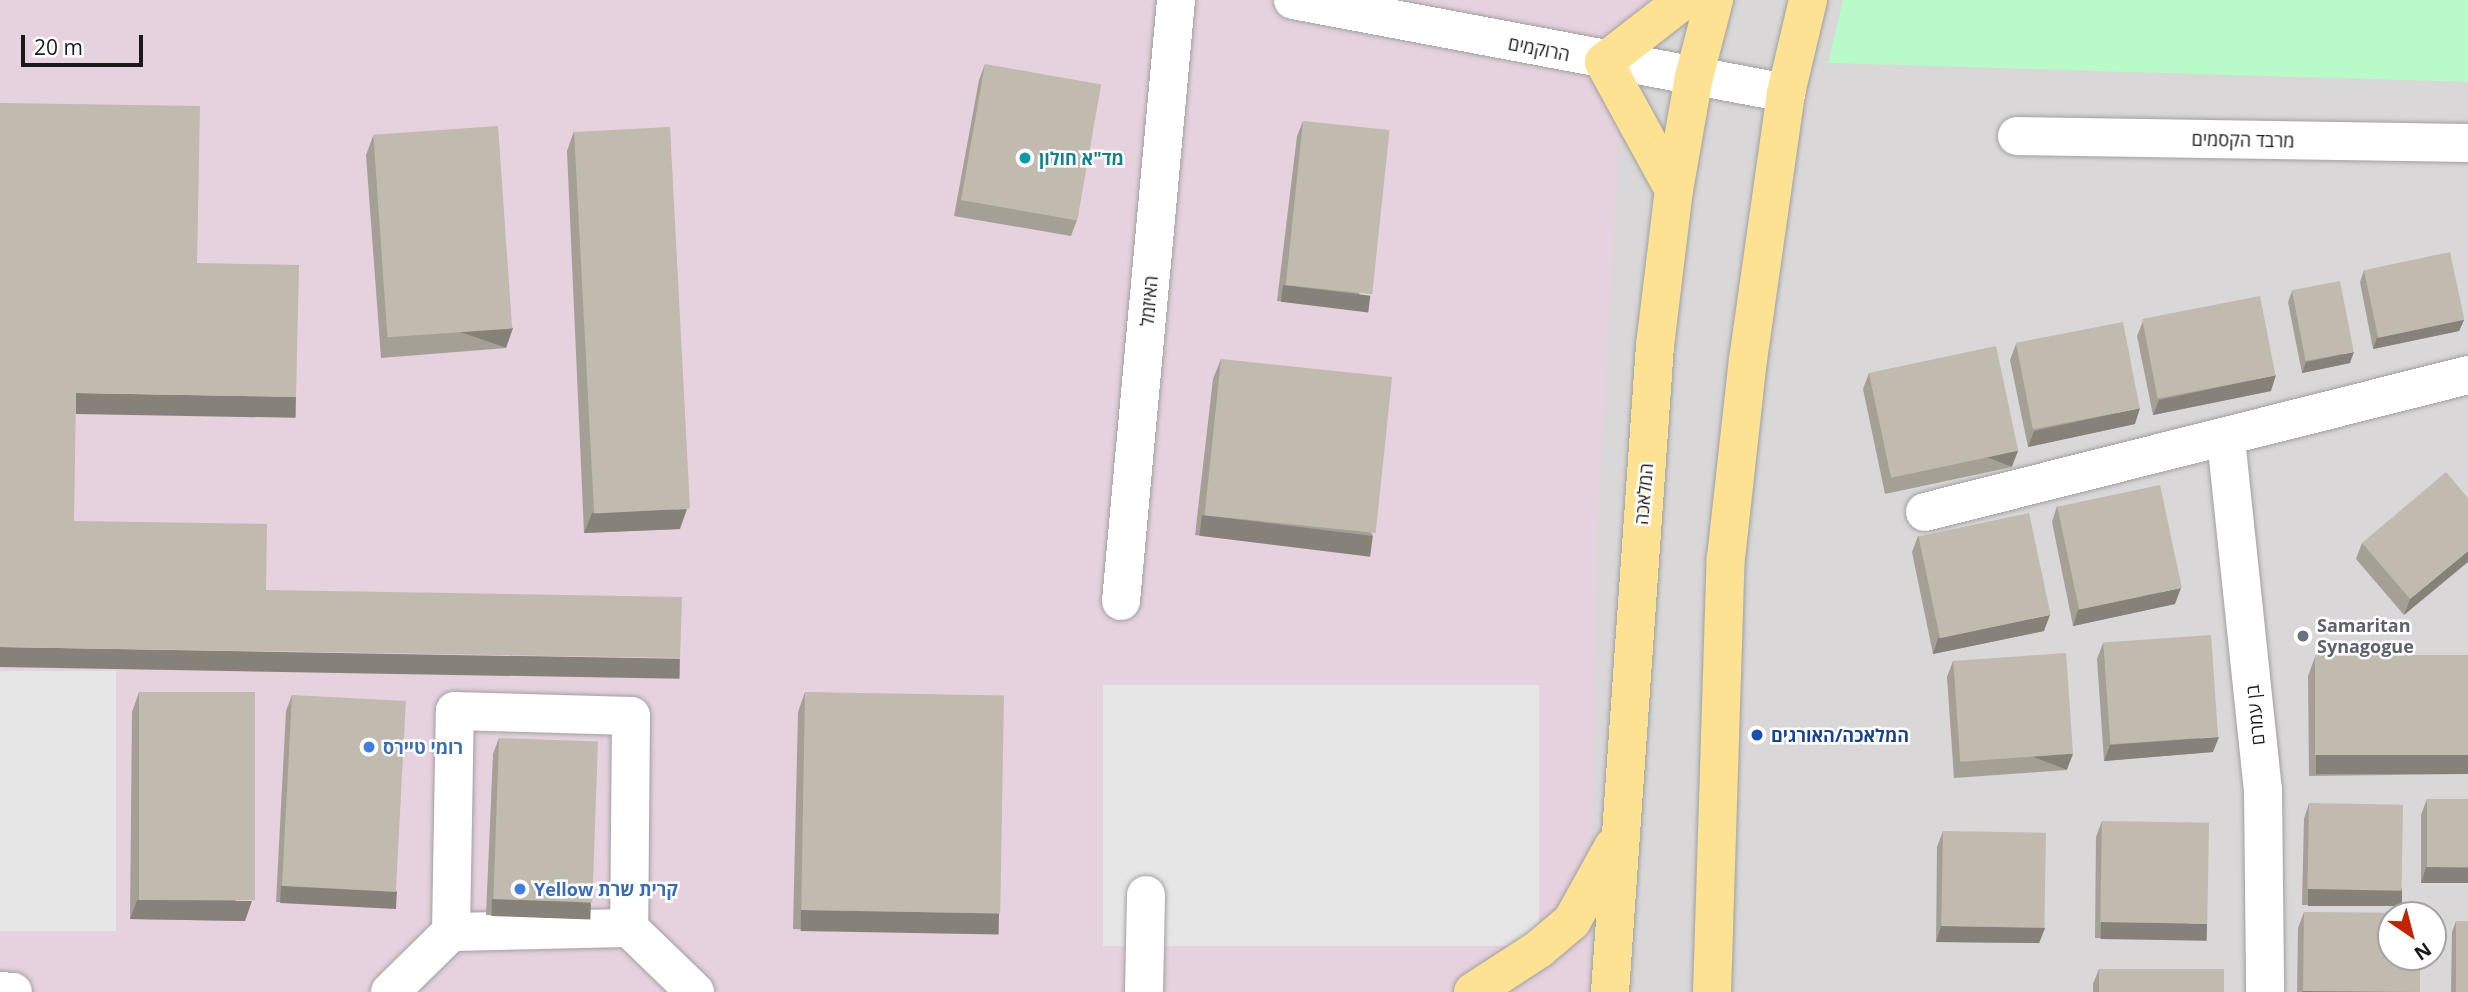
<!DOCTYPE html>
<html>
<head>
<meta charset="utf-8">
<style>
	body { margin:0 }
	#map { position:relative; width:2468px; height:992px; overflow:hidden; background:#edebdf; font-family:"Open Sans","Noto Sans Hebrew",sans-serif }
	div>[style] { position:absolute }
	.residential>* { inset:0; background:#d9d7d7 }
	.industrial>* { inset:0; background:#e6d1de }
	.park>* { inset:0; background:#b9fac9 }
	.parking>* { inset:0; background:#e6e6e6; transform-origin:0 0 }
	.roads { filter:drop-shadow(0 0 2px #a1a1a1) drop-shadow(0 0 2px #a1a1a1) }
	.minor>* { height:38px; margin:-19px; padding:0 19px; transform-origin:19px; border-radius:19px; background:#fff }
	.major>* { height:38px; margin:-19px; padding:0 19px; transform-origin:19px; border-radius:19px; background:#fee293 }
	.wall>* { inset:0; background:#a5a096 }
	.shaded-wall>* { inset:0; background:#86827a; transform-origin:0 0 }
	.building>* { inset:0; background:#c0baaf; transform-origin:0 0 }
	.dots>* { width:19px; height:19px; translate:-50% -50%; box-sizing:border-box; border:4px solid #fff; border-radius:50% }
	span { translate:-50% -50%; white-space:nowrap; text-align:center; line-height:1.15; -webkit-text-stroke:5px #fff; paint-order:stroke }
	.street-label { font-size:18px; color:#1a1a1a }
	.culture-label { font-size:18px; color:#0d838f; font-weight:700 }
	.left { translate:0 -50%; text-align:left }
	.worship-label { font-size:18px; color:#5b616d; font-weight:700 }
	.transit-label { font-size:18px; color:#164399; font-weight:700 }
	.shop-label { font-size:18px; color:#366cbe; font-weight:700 }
	.north { position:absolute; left:2377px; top:901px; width:70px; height:70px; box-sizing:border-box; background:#fff; border:2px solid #a3a3a3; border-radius:50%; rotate:145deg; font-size:19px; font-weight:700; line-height:28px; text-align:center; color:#1a1a1a }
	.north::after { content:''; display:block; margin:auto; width:24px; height:32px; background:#c52200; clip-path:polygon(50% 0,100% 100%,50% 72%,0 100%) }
	.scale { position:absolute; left:21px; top:35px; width:122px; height:32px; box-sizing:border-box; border:4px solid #1a1a1a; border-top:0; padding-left:9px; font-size:21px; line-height:24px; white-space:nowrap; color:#1a1a1a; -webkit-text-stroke:5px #fff; paint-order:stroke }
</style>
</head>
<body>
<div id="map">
	<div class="residential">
		<i style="clip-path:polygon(evenodd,0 0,2468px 0,2468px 992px,0 992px,0 0,2391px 915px,2433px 915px,2433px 957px,2391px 957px,2391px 915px)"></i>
	</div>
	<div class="industrial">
		<i style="clip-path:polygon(0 0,1652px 0,1620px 120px,1597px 534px,1589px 992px,0 992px)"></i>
	</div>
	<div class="park">
		<i style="clip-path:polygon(1843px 0,2468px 0,2468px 82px,1828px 63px)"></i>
	</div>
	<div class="parking">
		<i style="left:0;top:671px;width:116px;height:260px"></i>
		<i style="left:1103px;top:685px;width:436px;height:261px"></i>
	</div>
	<div class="roads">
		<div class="minor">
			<i style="left:1293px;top:0;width:502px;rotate:10.68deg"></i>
			<i style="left:2017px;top:136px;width:451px;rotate:0.9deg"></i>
			<i style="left:2226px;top:439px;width:352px;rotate:84deg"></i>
			<i style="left:2263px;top:789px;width:203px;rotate:89.4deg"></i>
			<i style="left:1925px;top:512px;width:560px;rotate:-14.16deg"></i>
			<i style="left:1121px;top:601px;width:604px;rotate:-84.77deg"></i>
			<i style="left:451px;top:932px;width:221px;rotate:-89deg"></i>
			<i style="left:455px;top:711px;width:176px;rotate:1.6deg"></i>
			<i style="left:631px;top:716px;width:212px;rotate:90.5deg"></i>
			<i style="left:0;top:991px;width:13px;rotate:4deg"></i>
			<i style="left:390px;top:992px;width:86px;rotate:-44.5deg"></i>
			<i style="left:451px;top:932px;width:178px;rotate:-1.3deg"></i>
			<i style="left:629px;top:928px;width:92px;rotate:44.1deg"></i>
			<i style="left:1144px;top:992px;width:97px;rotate:-88.8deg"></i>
		</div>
		<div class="major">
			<i style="left:1674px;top:190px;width:146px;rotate:-118.7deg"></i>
			<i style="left:1604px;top:62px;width:101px;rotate:-37.8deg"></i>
			<i style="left:1473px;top:992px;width:79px;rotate:-33.1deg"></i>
			<i style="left:1539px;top:949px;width:43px;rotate:-40.3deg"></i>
			<i style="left:1572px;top:921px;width:85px;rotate:-61deg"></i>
			<i style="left:1610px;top:992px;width:648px;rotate:-86.02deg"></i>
			<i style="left:1655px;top:346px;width:157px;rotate:-83.1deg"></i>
			<i style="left:1674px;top:190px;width:115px;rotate:-80deg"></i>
			<i style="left:1694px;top:77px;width:80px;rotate:-75.4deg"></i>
			<i style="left:1712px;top:992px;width:434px;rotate:-88.2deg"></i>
			<i style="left:1726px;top:558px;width:199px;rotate:-83.7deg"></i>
			<i style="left:1748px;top:360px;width:270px;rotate:-81.9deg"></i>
			<i style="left:1786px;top:93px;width:96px;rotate:-76.7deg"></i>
		</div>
	</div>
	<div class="wall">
		<i style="clip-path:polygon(985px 64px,1077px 220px,1071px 236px,954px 216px,979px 80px)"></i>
		<i style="clip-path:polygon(1303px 121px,1365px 311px,1277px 301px,1297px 136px)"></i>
		<i style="clip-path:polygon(574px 131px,680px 529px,584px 533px,567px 151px)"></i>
		<i style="clip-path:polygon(373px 136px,506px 348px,381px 358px,366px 155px)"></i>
		<i style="clip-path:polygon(2364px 270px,2464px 320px,2459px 331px,2373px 349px,2360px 282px)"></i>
		<i style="clip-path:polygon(2292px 291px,2350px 363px,2302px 373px,2288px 302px)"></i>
		<i style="clip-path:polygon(2143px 321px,2271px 391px,2153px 415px,2137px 336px)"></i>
		<i style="clip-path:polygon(2016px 344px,2135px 424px,2028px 447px,2010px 360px)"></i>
		<i style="clip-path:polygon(1221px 359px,1373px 535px,1366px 555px,1195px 535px,1213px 379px)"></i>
		<i style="clip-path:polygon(1869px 373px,2012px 467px,1885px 494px,1863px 389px)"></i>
		<i style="clip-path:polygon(2468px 498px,2404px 615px,2356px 559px,2362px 543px)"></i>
		<i style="clip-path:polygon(2057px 506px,2175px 604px,2073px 626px,2052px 522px)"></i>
		<i style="clip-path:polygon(1918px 536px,2044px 631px,1933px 654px,1912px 552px)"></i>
		<i style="clip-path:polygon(2103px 643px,2213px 752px,2104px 761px,2097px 659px)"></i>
		<i style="clip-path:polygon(2468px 655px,2468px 774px,2309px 776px,2308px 676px,2315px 657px)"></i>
		<i style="clip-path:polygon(1953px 661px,2067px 770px,1954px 778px,1947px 677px)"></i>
		<i style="clip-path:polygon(139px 692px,245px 921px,130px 919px,132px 712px)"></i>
		<i style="clip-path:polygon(805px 692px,999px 913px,992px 932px,793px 929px,798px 712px)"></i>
		<i style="clip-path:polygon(292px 695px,397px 892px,391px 908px,276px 902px,286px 711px)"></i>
		<i style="clip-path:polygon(499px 738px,586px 919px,486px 915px,493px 754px)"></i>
		<i style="clip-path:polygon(2427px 799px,2468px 799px,2468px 883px,2421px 883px,2421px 815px)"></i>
		<i style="clip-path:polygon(2309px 803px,2402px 889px,2396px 905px,2302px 905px,2304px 819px)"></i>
		<i style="clip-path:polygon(2102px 821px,2201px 940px,2095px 938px,2096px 837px)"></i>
		<i style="clip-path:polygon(1943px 831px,2045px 928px,2039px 943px,1936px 942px,1937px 847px)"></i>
		<i style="clip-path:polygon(2304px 912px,2420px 992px,2297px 992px,2298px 928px)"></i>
		<i style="clip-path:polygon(2456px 921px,2468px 992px,2451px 992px,2452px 932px)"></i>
		<i style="clip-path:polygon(2099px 969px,2224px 992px,2093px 992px,2093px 984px)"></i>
	</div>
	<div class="shaded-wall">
		<i style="left:1283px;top:285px;width:88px;height:17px;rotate:7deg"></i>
		<i style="clip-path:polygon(2464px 320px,2459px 331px,2373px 349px,2377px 338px)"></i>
		<i style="left:513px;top:328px;width:21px;height:125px;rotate:109deg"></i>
		<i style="clip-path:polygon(2354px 352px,2350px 363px,2302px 373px,2306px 362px)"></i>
		<i style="clip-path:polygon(2276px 375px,2271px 391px,2153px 415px,2159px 400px)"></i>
		<i style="left:76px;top:393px;width:220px;height:21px;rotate:1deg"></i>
		<i style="clip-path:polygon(2140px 408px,2135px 424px,2028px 447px,2034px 431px)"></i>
		<i style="left:2018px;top:451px;width:17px;height:130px;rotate:111deg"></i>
		<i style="clip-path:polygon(687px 509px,680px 529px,584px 533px,592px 513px)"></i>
		<i style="left:1202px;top:515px;width:172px;height:21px;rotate:7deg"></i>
		<i style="clip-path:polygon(2468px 551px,2468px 562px,2404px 615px,2410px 599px)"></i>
		<i style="clip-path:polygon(2181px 588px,2175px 604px,2073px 626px,2078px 610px)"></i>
		<i style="clip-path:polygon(2050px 615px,2044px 631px,1933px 654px,1938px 638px)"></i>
		<i style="left:0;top:647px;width:680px;height:20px;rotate:1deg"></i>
		<i style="clip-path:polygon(2219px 737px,2213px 752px,2104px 761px,2110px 745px)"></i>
		<i style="left:2073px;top:754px;width:17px;height:113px;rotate:111deg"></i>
		<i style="left:2468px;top:755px;width:19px;height:152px;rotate:90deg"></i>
		<i style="clip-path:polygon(2426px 867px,2468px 868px,2468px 883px,2421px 883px)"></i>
		<i style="left:281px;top:886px;width:116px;height:17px;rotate:3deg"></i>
		<i style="left:2308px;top:889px;width:94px;height:17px"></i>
		<i style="left:492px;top:899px;width:99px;height:17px;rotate:2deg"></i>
		<i style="clip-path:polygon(137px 900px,252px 901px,245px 921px,130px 919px)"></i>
		<i style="left:801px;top:910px;width:198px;height:21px;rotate:1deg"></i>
		<i style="left:2101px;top:922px;width:106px;height:17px;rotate:1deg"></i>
		<i style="clip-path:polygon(1941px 926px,2045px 928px,2039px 943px,1936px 942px)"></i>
		<i style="clip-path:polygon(2303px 991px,2420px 992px,2303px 992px)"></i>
	</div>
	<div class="building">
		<i style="left:985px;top:64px;width:118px;height:138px;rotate:10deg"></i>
		<i style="clip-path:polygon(0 103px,200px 106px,197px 263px,299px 265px,296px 397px,76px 393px,74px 521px,267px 524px,266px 590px,682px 597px,680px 658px,0 647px)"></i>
		<i style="left:1303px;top:121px;width:87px;height:165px;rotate:6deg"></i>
		<i style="left:498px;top:126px;width:203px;height:125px;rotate:86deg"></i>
		<i style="left:670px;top:127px;width:382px;height:96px;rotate:87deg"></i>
		<i style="left:2450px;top:252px;width:69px;height:88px;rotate:78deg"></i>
		<i style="left:2340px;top:281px;width:72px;height:49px;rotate:79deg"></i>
		<i style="left:2260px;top:296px;width:81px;height:120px;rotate:79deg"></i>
		<i style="left:2123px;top:322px;width:88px;height:109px;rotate:79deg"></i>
		<i style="left:1996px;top:346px;width:107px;height:130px;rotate:78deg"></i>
		<i style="left:1221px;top:359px;width:172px;height:157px;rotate:6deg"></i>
		<i style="clip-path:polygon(2446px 472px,2468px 498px,2468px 551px,2410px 599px,2362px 543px)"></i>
		<i style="left:2160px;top:485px;width:105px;height:105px;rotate:78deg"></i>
		<i style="left:2029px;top:513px;width:104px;height:113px;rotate:78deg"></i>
		<i style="left:2211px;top:635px;width:102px;height:108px;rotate:86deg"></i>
		<i style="left:2066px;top:653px;width:101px;height:113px;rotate:86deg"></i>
		<i style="left:2468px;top:655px;width:100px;height:153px;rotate:90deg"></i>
		<i style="left:139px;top:692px;width:116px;height:208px"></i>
		<i style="left:805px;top:692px;width:199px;height:218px;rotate:1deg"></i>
		<i style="left:292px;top:695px;width:114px;height:191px;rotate:3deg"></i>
		<i style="left:499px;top:738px;width:99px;height:161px;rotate:2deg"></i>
		<i style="left:2427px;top:799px;width:41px;height:68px"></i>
		<i style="left:2309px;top:803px;width:94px;height:86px;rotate:1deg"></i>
		<i style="left:2102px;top:821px;width:107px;height:101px;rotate:1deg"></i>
		<i style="left:1943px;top:831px;width:103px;height:95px;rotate:1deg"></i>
		<i style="clip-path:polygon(2304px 912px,2421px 913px,2421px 915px,2391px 915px,2391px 957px,2420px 957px,2420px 992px,2303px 991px)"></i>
		<i style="left:2456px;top:921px;width:12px;height:71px"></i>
		<i style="left:2099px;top:969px;width:125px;height:23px"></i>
	</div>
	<div class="dots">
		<i style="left:1025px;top:158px;background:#0f9aa8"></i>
		<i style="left:2303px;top:636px;background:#6b7280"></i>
		<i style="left:1757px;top:735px;background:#1a4fb4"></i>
		<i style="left:369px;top:747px;background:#3f7fe0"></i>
		<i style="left:520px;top:889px;background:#3f7fe0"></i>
	</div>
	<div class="street-label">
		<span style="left:1539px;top:49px;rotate:11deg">הרוקמים</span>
		<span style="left:2243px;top:140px;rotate:1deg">מרבד הקסמים</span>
		<span style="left:1149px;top:301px;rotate:-85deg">האיזמל</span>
		<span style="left:1644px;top:494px;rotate:-85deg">המלאכה</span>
		<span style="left:2255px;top:715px;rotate:-96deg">בן עמרם</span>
	</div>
	<div class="culture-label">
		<span class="left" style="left:1039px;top:158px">מד"א חולון</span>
	</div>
	<div class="worship-label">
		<span class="left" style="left:2317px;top:636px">Samaritan<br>Synagogue</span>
	</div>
	<div class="transit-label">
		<span class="left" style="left:1771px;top:735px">המלאכה/האורגים</span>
	</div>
	<div class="shop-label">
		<span class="left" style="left:383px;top:747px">רומי טיירס</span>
		<span class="left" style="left:534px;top:889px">Yellow קרית שרת</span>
	</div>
	<div class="north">N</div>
	<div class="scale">20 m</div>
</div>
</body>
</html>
